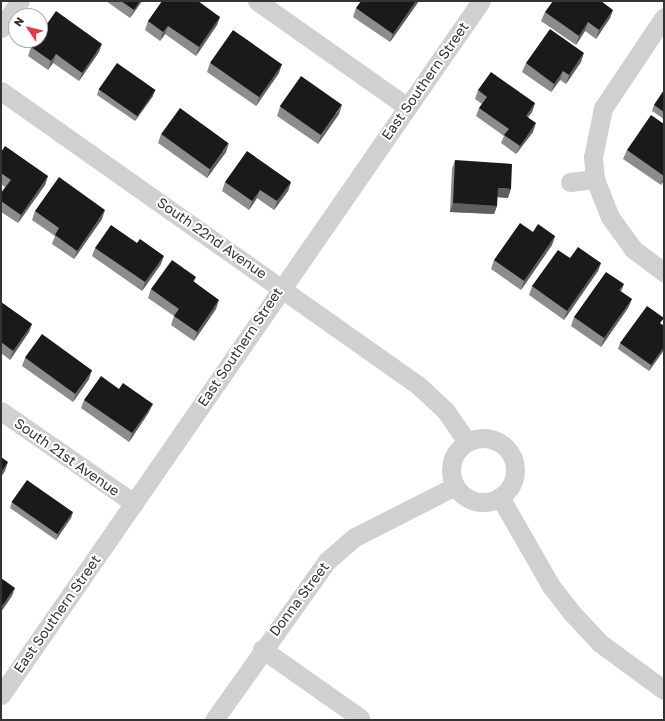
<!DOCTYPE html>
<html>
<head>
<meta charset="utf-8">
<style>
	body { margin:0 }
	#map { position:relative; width:665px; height:721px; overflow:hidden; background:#fff; font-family:"Golos Text",sans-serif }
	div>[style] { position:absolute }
	.minor>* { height:19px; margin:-9.5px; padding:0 9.5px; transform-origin:9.5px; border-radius:9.5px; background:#d0d0d0 }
	.minor>.ring { margin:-9.5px; padding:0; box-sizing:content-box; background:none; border:19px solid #d0d0d0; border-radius:50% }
	.wall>* { inset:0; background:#8c8c8c }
	.shaded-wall>* { inset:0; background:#5f5f5f }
	.building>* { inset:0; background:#1a1a1a; transform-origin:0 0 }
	span { translate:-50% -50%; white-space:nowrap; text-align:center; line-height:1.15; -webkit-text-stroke:4px #fff; paint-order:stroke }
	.street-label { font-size:14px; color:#333 }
	.frame { position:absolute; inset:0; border:2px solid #333; pointer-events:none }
	.north { position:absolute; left:8px; top:8px; width:40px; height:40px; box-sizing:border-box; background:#fff; border:1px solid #adadad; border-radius:50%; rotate:305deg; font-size:11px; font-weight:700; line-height:16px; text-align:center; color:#333 }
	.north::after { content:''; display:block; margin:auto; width:14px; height:18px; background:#e63946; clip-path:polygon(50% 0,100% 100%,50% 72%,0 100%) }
</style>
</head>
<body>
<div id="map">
	<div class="minor">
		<i style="left:257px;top:1px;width:184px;rotate:35.2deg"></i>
		<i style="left:664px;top:17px;width:110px;rotate:123.8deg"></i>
		<i style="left:603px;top:108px;width:50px;rotate:101.5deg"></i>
		<i style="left:593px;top:157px;width:22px;rotate:85deg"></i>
		<i style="left:595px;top:179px;width:41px;rotate:68.5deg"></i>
		<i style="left:610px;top:217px;width:39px;rotate:54deg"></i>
		<i style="left:633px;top:249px;width:39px;rotate:37deg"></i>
		<i style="left:1px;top:28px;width:33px;rotate:-55deg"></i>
		<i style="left:1px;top:91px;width:510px;rotate:35.19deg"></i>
		<i style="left:418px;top:385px;width:37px;rotate:43deg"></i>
		<i style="left:445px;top:410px;width:39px;rotate:55deg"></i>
		<i style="left:570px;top:182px;width:25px;rotate:-7deg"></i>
		<i style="left:1px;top:411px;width:162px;rotate:34.7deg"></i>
		<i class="ring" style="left:451px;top:438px;width:45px;height:45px"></i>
		<i style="left:500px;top:497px;width:103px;rotate:60.2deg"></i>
		<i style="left:551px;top:586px;width:34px;rotate:52deg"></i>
		<i style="left:572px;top:613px;width:41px;rotate:47deg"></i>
		<i style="left:600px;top:643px;width:79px;rotate:36.3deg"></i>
		<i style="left:262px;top:649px;width:120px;rotate:35.1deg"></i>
		<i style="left:1px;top:695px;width:844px;rotate:-55.33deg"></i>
		<i style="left:214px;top:720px;width:195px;rotate:-54.6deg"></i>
		<i style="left:327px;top:561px;width:37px;rotate:-41deg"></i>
		<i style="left:355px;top:537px;width:112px;rotate:-27deg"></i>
	</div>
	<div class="wall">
		<i style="clip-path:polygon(106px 1px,142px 1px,130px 18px)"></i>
		<i style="clip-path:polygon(419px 1px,390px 42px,353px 17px,356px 8px)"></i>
		<i style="clip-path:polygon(613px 10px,610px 18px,596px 39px,585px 31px,576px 45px,541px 21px,545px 12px)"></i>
		<i style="clip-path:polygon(220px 17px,217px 25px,196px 56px,165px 34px,160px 41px,145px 30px,148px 21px)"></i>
		<i style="clip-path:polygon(31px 47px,99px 52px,79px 81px,53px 63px,48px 70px,28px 56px)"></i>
		<i style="clip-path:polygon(581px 62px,566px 84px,560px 80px,551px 92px,522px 72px,526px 63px)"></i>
		<i style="clip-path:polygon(210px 63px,279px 73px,256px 106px,207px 72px)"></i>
		<i style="clip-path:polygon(99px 89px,153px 96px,135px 121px,97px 95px)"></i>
		<i style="clip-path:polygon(478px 90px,535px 103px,532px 112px,528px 117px,533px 132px,516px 154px,501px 143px,504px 136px,476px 116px,479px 108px,482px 104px,475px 99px)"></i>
		<i style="clip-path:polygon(664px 90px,664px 119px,652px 111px,654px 105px)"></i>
		<i style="clip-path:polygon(280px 107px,339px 114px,318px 144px,277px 116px)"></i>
		<i style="clip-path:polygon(664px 124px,664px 180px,661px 185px,623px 159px,627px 150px)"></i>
		<i style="clip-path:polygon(161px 134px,226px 152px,207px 178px,158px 143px)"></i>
		<i style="clip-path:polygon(1px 152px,48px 176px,45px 185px,18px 223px,1px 212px,1px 193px,5px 187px,1px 184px)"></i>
		<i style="clip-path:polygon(455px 160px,508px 198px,497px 197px,497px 206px,494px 214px,450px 212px,452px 169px)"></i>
		<i style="clip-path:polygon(225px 182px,291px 182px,288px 191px,274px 210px,257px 198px,249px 210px,222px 191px)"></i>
		<i style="clip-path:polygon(35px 211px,102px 219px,74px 259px,52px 244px,55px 236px,32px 220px)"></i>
		<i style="clip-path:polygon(533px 232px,555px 236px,552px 245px,521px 290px,491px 269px,494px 260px)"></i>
		<i style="clip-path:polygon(137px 243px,161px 264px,142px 291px,92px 256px,95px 248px)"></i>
		<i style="clip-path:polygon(570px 258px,601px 263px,598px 271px,564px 320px,529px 295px,532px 286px)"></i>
		<i style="clip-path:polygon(196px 277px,194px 282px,216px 309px,194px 341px,171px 325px,174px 316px,148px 298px,151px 289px)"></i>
		<i style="clip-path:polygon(624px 284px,621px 292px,632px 299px,628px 308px,601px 347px,571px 326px,574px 317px)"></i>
		<i style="clip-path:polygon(1px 302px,32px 324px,29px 332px,10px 360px,1px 353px)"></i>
		<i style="clip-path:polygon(661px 324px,664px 326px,664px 350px,649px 371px,618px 349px,620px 343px)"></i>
		<i style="clip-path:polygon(25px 358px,89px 379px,73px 402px,22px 366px)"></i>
		<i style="clip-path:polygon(84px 400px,149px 412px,129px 442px,81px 408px)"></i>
		<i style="clip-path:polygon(12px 502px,73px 512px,71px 518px,56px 540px,10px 508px)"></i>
	</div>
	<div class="shaded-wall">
		<i style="clip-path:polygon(140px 1px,142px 1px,130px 18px,134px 10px)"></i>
		<i style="clip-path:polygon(416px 1px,419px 1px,390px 42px,393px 34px)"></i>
		<i style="clip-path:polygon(613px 10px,610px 18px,596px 39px,599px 30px)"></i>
		<i style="clip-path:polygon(220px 17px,217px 25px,196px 56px,199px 47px)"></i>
		<i style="clip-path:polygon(588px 22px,585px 31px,576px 45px,579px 36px)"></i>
		<i style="clip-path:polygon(168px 26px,165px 34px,160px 41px,163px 32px)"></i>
		<i style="clip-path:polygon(102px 44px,99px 52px,79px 81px,82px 73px)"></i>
		<i style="clip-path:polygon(584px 53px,581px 62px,566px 84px,569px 75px)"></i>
		<i style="clip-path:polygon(56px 54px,53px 63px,48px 70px,51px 61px)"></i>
		<i style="clip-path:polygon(282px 64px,279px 73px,256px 106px,259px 98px)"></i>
		<i style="clip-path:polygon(563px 71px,560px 80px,551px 92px,554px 84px)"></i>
		<i style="clip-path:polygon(155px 90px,153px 96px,135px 121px,137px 116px)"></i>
		<i style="clip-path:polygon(535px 103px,532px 112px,523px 124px,526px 116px)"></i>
		<i style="clip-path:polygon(342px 105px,339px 114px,318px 144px,321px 136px)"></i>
		<i style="clip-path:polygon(536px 123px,533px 132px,516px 154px,520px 146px)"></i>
		<i style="clip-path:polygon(229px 143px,226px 152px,207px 178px,210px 169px)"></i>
		<i style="clip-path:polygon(48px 176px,45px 185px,18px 223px,21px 215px)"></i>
		<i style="clip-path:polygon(664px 176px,664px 180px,661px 185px)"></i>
		<i style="clip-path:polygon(291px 182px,288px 191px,274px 210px,277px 201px)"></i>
		<i style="clip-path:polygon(498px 188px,511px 189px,508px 198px,495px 197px)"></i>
		<i style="clip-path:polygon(260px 190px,257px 198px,249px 210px,252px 201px)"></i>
		<i style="clip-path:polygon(453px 203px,497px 206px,494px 214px,450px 212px)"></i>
		<i style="clip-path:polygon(105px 210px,102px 219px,74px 259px,77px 251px)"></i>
		<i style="clip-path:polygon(555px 236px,552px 245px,521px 290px,524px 281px)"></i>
		<i style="clip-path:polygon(164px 256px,161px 264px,142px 291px,145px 282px)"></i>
		<i style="clip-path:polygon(601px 263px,598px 271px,564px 320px,567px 311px)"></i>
		<i style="clip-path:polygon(624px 284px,620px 293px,619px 290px)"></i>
		<i style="clip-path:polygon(632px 299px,628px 308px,601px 347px,604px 338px)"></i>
		<i style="clip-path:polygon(219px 300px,216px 309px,194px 341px,197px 332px)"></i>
		<i style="clip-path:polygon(32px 324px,29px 332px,10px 360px,13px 351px)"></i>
		<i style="clip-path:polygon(664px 347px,664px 350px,649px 371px,651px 365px)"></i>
		<i style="clip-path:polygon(92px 370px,89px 379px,73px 402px,76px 394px)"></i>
		<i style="clip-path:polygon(153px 404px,149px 412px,129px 442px,132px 433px)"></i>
		<i style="clip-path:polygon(8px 462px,5px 471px,1px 477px,1px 473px)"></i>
		<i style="clip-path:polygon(73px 512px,71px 518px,56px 540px,58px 534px)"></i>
		<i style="clip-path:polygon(15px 588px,12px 596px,1px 612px,1px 608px)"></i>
	</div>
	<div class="building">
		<i style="clip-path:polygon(121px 1px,140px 1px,134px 10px)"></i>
		<i style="clip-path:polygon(162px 1px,198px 1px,220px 17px,199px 47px,168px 26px,163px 32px,148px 21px)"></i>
		<i style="clip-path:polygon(361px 1px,416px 1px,393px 34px,356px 8px)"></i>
		<i style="clip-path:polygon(553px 1px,601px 1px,613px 10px,599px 30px,588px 22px,579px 36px,545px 12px)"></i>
		<i style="clip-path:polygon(56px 11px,102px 44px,82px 73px,56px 54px,51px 61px,31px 47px,36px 40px,40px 40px,40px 34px)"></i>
		<i style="clip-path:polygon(550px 29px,584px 53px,569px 75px,563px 71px,554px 84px,526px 63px)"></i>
		<i style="left:233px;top:30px;width:60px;height:40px;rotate:35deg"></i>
		<i style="left:117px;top:63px;width:47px;height:32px;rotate:35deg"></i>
		<i style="clip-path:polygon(491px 72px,535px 103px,526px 116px,536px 123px,520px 146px,504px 135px,509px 129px,479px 108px,487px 97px,478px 90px)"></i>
		<i style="left:301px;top:76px;width:50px;height:37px;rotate:35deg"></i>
		<i style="clip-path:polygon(664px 90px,664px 112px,654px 105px)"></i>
		<i style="left:180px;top:108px;width:60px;height:32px;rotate:36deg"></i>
		<i style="clip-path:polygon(651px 115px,664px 124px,664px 176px,627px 150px)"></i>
		<i style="clip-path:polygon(5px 146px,48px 176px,21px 215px,1px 201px,1px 193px,11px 180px,1px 173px,1px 152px)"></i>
		<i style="clip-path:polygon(247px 151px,291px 182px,277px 201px,260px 190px,252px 201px,225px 182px)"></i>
		<i style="clip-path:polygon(455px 160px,512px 164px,511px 189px,498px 188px,497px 206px,453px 203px)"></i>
		<i style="clip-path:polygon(59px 177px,105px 210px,77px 251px,55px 235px,59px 228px,35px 211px)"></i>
		<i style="clip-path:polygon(520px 223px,533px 232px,538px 224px,555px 236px,524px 281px,494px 260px)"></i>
		<i style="clip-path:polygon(111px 225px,137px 243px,140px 239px,164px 256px,145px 282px,95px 248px)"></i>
		<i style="clip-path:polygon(578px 247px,601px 263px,567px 311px,532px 286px,558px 250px,570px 258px)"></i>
		<i style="clip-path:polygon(172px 260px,196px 277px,193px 281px,219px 300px,197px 332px,174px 316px,179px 309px,151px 289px)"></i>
		<i style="clip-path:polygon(606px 272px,624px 284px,619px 290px,632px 299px,604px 338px,574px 317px)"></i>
		<i style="clip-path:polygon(1px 302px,32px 324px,13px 351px,1px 342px)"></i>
		<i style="clip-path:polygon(647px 306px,664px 318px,660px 323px,664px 326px,664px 347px,651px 365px,620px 343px)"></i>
		<i style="left:42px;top:334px;width:62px;height:29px;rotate:36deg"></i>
		<i style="clip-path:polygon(101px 376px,119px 389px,123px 383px,153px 404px,132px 433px,84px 400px)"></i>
		<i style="clip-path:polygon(1px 457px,8px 462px,1px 473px)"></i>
		<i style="left:27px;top:480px;width:56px;height:27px;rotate:35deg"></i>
		<i style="clip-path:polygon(1px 578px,15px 588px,1px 608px)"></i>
	</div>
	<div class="street-label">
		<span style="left:425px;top:81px;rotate:-55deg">East Southern Street</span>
		<span style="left:212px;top:238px;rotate:35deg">South 22nd Avenue</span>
		<span style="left:240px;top:347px;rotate:-56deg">East Southern Street</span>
		<span style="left:67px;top:457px;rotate:35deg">South 21st Avenue</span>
		<span style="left:299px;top:599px;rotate:-53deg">Donna Street</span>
		<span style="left:57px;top:614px;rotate:-55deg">East Southern Street</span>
	</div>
	<div class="frame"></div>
	<div class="north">N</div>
</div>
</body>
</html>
